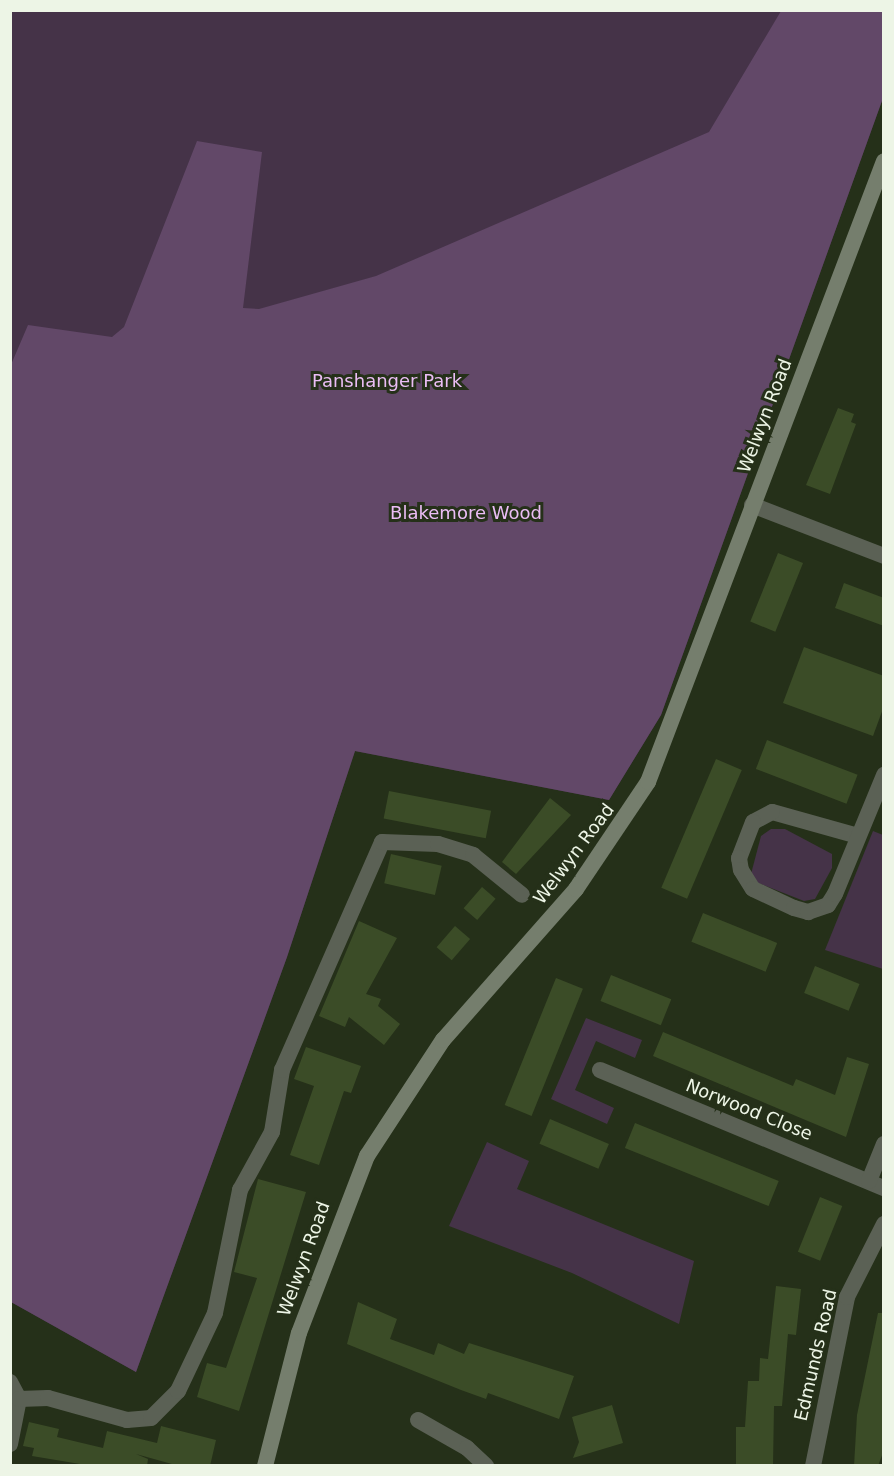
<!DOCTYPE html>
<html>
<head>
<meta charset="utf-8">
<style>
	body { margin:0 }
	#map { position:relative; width:894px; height:1476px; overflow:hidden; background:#253019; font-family:"DejaVu Sans",sans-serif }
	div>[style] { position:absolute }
	.green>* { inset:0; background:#453348 }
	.forest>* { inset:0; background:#624868 }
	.building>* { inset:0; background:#3b4c27; transform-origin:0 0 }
	.minor>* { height:16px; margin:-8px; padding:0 8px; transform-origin:8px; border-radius:8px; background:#5b6155 }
	.secondary>* { height:16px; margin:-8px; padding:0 8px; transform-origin:8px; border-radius:8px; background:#757e6d }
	span { translate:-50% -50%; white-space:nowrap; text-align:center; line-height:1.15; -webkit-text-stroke:6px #253019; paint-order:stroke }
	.park-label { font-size:18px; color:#ebbdf5 }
	.street-label { font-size:18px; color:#edf5e6 }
	.frame { position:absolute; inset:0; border:12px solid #edf5e6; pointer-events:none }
</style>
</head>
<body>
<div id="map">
	<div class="green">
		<i style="clip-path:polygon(11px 11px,883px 11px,883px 98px,661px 715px,609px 800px,355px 751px,287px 957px,136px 1372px,11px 1302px)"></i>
		<i style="clip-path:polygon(771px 829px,785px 829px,832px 854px,832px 868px,815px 899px,804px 901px,758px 883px,751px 874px,761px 836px)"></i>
		<i style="clip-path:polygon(873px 831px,883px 835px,883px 969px,825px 950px)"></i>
		<i style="clip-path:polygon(586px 1018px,642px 1040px,635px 1058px,596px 1041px,575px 1090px,614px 1108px,607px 1124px,551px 1099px)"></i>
		<i style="clip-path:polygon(487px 1142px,529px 1161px,517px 1189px,694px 1261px,679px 1324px,572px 1273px,449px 1226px)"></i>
	</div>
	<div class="forest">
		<i style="clip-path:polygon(781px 11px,883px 11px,883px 98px,661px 715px,609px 800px,355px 751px,287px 957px,136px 1372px,11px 1302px,10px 367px,28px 325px,112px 337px,124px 327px,197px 141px,262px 152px,243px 308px,259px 309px,376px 276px,709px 132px)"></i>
	</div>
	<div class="building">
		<i style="clip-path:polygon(838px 408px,854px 414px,851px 422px,856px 424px,830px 494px,806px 485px)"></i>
		<i style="left:778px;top:553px;width:27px;height:74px;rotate:22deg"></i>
		<i style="clip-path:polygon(844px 583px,884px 598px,884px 626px,835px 608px)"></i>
		<i style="clip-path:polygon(804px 647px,884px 676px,884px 706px,873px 736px,783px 703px)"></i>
		<i style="left:767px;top:740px;width:97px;height:31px;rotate:21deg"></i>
		<i style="left:716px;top:759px;width:28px;height:140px;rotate:23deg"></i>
		<i style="left:389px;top:791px;width:104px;height:28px;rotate:11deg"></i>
		<i style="clip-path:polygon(550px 798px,571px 815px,516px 874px,502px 862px)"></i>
		<i style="left:391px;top:854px;width:52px;height:30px;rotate:13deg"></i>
		<i style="left:482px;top:887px;width:18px;height:28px;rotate:41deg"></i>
		<i style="left:703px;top:913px;width:80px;height:31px;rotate:22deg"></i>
		<i style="clip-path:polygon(359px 921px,397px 938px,366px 994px,381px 999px,378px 1006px,400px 1024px,384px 1045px,349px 1017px,345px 1027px,319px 1016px)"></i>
		<i style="left:455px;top:926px;width:20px;height:28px;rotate:41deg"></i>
		<i style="left:815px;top:966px;width:48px;height:29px;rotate:22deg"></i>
		<i style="left:611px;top:975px;width:65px;height:28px;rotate:22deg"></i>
		<i style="left:556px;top:978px;width:29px;height:137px;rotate:22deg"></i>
		<i style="clip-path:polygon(663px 1032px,793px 1086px,796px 1079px,835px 1095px,847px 1057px,869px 1064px,846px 1137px,653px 1056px)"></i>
		<i style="clip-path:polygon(306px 1047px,361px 1066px,351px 1093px,344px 1091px,319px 1165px,290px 1155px,314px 1086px,294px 1079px)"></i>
		<i style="left:550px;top:1119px;width:64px;height:27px;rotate:23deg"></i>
		<i style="left:635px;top:1123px;width:155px;height:27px;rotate:22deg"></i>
		<i style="clip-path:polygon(258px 1179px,306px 1192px,239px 1411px,197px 1397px,207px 1363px,226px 1368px,257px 1278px,234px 1272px)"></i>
		<i style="left:820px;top:1197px;width:24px;height:59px;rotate:22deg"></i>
		<i style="clip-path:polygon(776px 1286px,801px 1289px,796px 1335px,788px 1334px,782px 1406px,774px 1406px,773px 1466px,736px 1466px,736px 1427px,745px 1427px,748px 1381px,759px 1381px,760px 1358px,768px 1359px)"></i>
		<i style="clip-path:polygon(358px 1302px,397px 1319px,390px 1339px,434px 1355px,438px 1343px,464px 1354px,469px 1343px,574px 1376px,559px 1419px,488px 1393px,486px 1399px,461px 1390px,347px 1344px)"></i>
		<i style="clip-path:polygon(878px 1313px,884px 1313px,884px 1450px,878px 1466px,854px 1466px,857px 1415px)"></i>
		<i style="clip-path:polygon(612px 1405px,623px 1443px,573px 1458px,579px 1442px,572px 1417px)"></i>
		<i style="clip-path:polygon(29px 1422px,59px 1429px,57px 1437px,103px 1448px,107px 1431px,157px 1443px,161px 1426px,216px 1440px,210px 1466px,179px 1466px,136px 1454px,148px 1459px,147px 1466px,92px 1466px,32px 1456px,34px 1448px,23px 1446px)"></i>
	</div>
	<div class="minor">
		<i style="left:752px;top:505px;width:142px;rotate:21.1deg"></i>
		<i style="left:858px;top:836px;width:89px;rotate:-164.4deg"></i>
		<i style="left:772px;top:812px;width:21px;rotate:152deg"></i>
		<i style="left:753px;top:822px;width:39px;rotate:111deg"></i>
		<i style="left:739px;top:858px;width:12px;rotate:81deg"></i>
		<i style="left:741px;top:870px;width:22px;rotate:58deg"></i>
		<i style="left:753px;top:889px;width:45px;rotate:24.9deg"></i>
		<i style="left:794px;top:908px;width:15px;rotate:16deg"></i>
		<i style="left:808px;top:912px;width:21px;rotate:-19deg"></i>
		<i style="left:828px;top:905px;width:13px;rotate:-58deg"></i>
		<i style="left:835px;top:894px;width:129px;rotate:-67.6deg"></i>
		<i style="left:600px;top:1070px;width:308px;rotate:22.6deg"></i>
		<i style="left:869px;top:1181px;width:40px;rotate:-68deg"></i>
		<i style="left:10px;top:1382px;width:19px;rotate:62deg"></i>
		<i style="left:19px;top:1399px;width:46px;rotate:101.3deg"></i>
		<i style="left:19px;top:1399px;width:29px;rotate:-2deg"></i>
		<i style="left:48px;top:1398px;width:82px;rotate:15.6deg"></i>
		<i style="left:127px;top:1420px;width:24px;rotate:-5deg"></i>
		<i style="left:151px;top:1418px;width:38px;rotate:-45deg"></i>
		<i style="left:178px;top:1391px;width:86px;rotate:-64.6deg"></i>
		<i style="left:215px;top:1313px;width:126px;rotate:-78.5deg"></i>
		<i style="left:240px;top:1190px;width:66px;rotate:-61.1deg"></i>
		<i style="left:272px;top:1132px;width:63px;rotate:-80.8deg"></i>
		<i style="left:282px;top:1070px;width:249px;rotate:-66.3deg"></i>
		<i style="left:382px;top:842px;width:56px;rotate:2deg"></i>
		<i style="left:438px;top:844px;width:37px;rotate:17deg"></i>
		<i style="left:473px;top:855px;width:63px;rotate:39.2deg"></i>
		<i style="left:418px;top:1420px;width:56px;rotate:29.7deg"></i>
		<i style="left:467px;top:1448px;width:26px;rotate:43deg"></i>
		<i style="left:813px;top:1466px;width:172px;rotate:-78.6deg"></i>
		<i style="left:847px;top:1297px;width:82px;rotate:-63.1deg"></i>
	</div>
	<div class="secondary">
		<i style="left:265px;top:1466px;width:137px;rotate:-75.7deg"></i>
		<i style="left:299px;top:1333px;width:190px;rotate:-69deg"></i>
		<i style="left:367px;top:1156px;width:139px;rotate:-56.8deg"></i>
		<i style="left:443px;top:1040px;width:201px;rotate:-48.6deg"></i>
		<i style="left:576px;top:889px;width:129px;rotate:-56.1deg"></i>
		<i style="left:648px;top:782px;width:664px;rotate:-69.19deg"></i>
	</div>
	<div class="park-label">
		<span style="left:387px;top:381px">Panshanger Park</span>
		<span style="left:466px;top:513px">Blakemore Wood</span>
	</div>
	<div class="street-label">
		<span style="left:765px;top:416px;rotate:-69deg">Welwyn Road</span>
		<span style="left:574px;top:854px;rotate:-53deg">Welwyn Road</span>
		<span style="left:749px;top:1110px;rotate:22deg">Norwood Close</span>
		<span style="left:304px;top:1259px;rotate:-70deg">Welwyn Road</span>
		<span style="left:816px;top:1355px;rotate:-77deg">Edmunds Road</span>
	</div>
	<div class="frame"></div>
</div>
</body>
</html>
